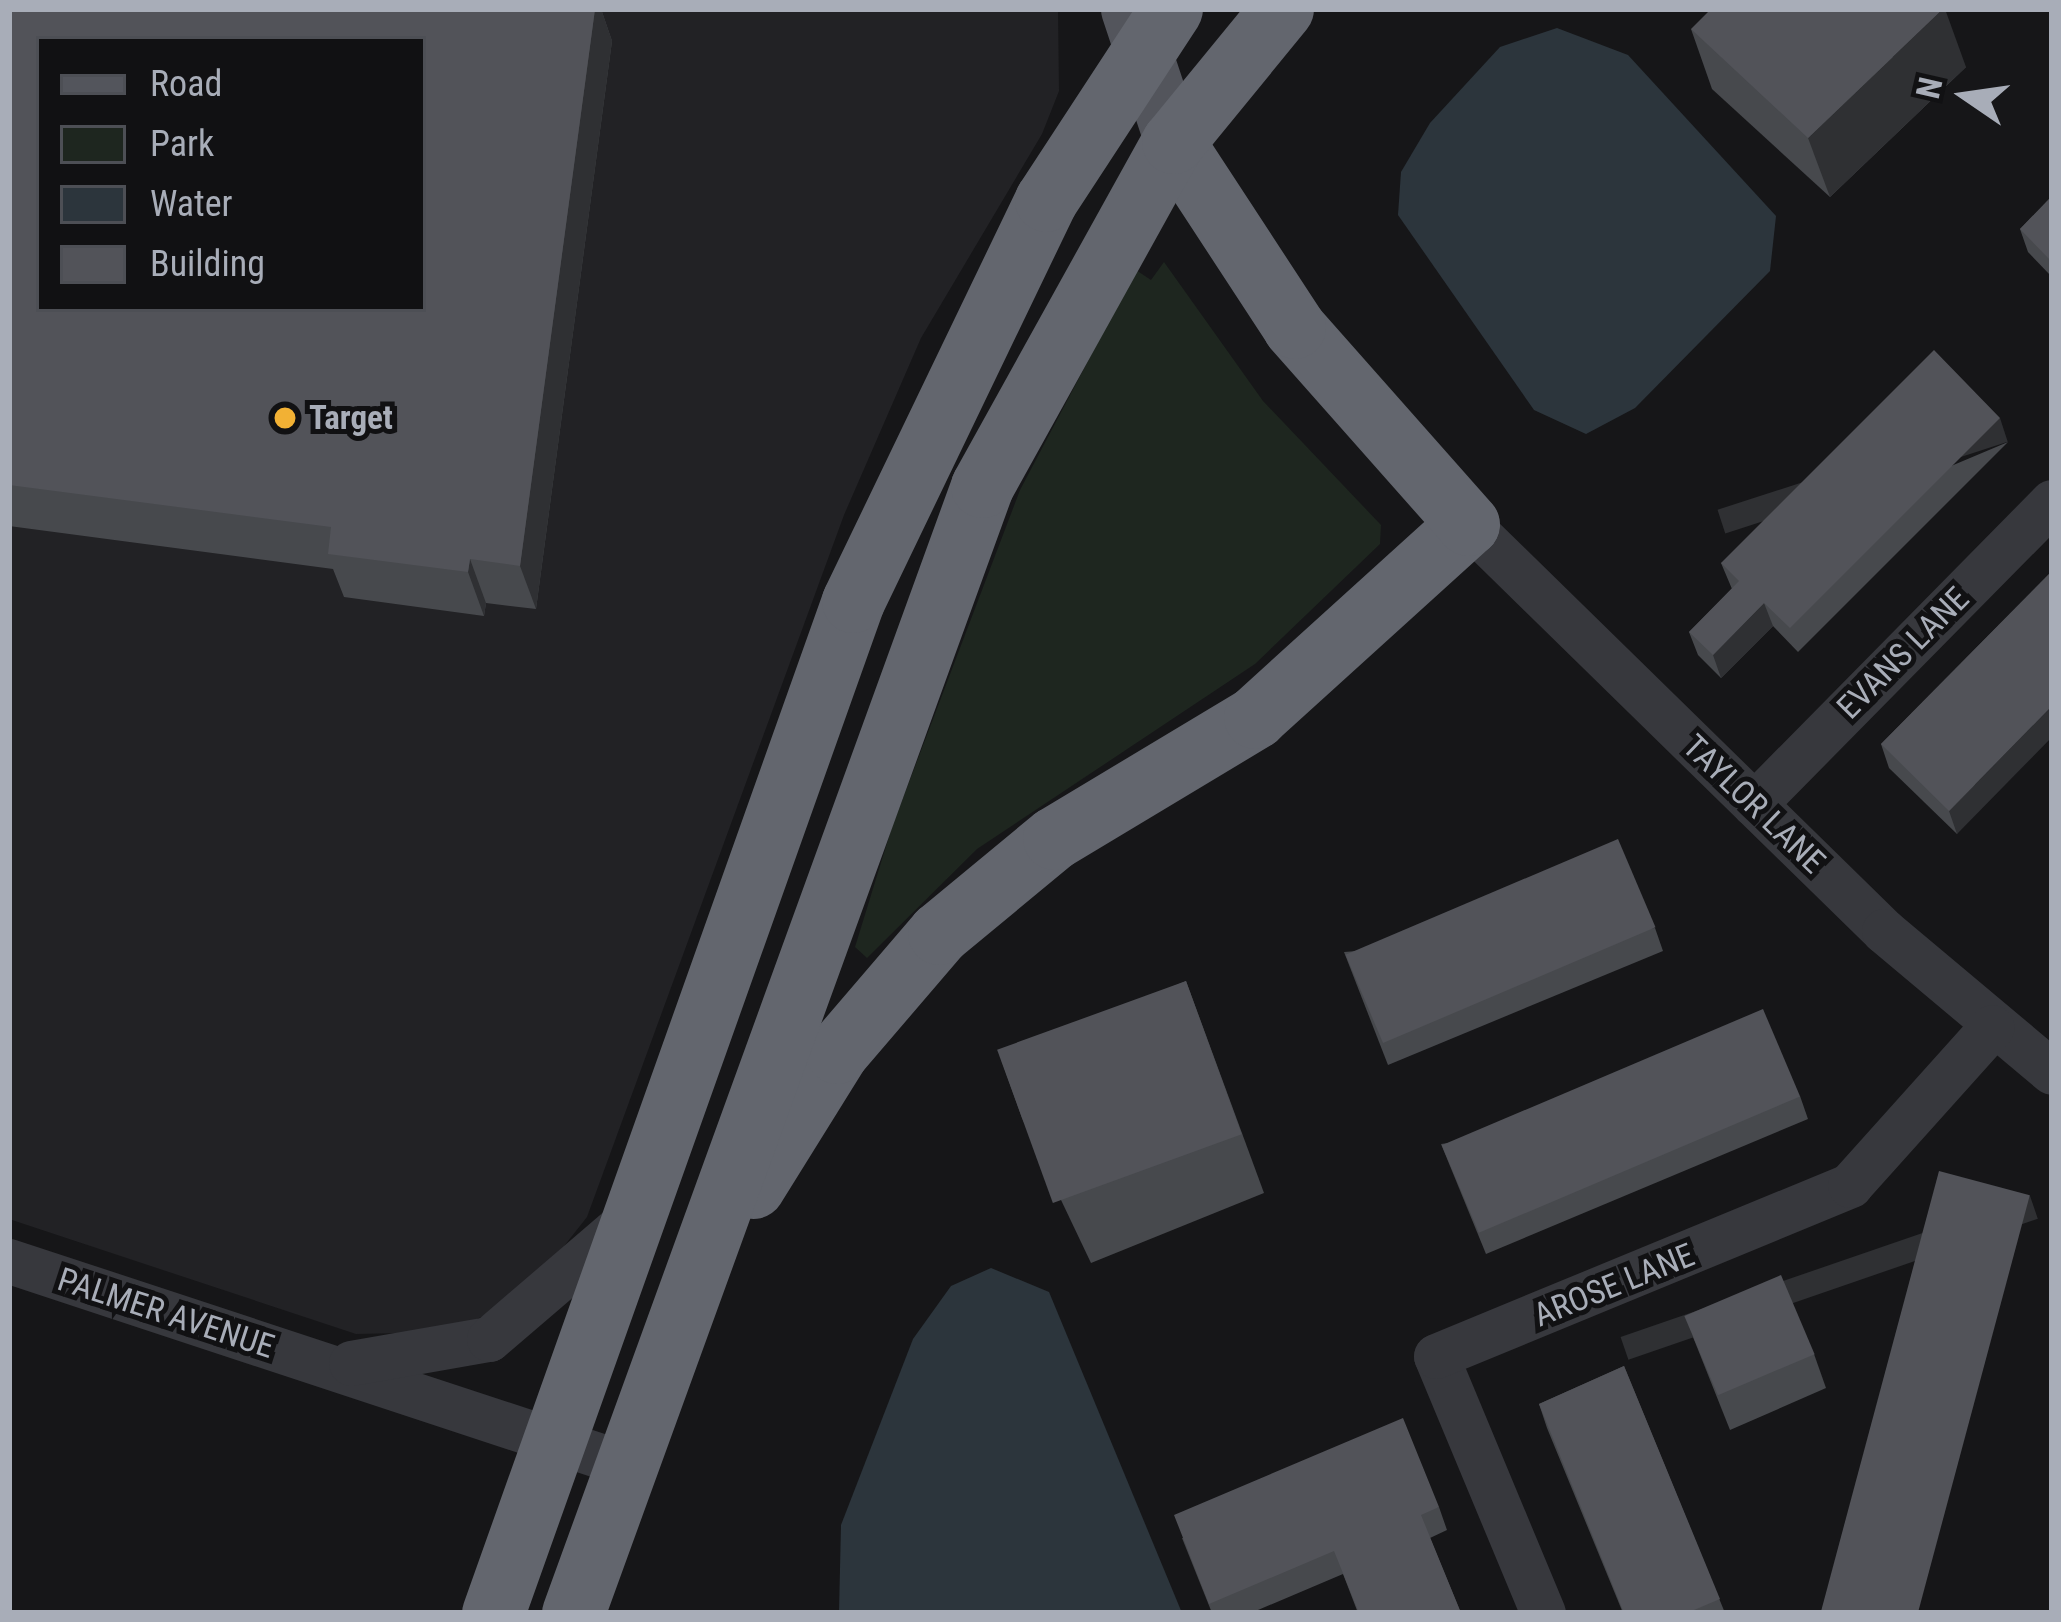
<!DOCTYPE html>
<html>
<head>
<meta charset="utf-8">
<style>
	body { margin:0 }
	#map { position:relative; width:2061px; height:1622px; overflow:hidden; background:#161618; font-family:"Roboto Condensed",sans-serif }
	div>[style] { position:absolute }
	.built>* { inset:0; background:#222225 }
	.green>* { inset:0; background:#1e261f }
	.water>* { inset:0; background:#2c353c }
	.minor>* { height:45px; margin:-22.5px; padding:0 22.5px; transform-origin:22.5px; border-radius:22.5px; background:#37383d }
	.major>* { height:57px; margin:-28.5px; padding:0 28.5px; transform-origin:28.5px; border-radius:28.5px; background:#53555c }
	.highway>* { height:63px; margin:-31.5px; padding:0 31.5px; transform-origin:31.5px; border-radius:31.5px; background:#63666e }
	.wall>* { inset:0; background:#47494d }
	.shaded-wall>* { inset:0; background:#2f3033; transform-origin:0 0 }
	.building>* { inset:0; background:#525359; transform-origin:0 0 }
	.dots>* { width:33px; height:33px; translate:-50% -50%; box-sizing:border-box; border:6px solid #111113; border-radius:50% }
	span { translate:-50% -50%; white-space:nowrap; text-align:center; line-height:1.15; -webkit-text-stroke:10px #111113; paint-order:stroke }
	.poi-label { font-size:33px; color:#a8adb8; font-weight:700 }
	.left { translate:0 -50%; text-align:left }
	.street-label { font-size:33px; color:#a8adb8 }
	.frame { position:absolute; inset:0; border:12px solid #a8adb8; pointer-events:none }
	.legend { position:absolute; left:36px; top:36px; width:390px; height:276px; box-sizing:border-box; background:#111113; border:3px solid #4d4f55; margin:0; padding:15px 21px; list-style:none; font-size:36px; color:#a8adb8 }
	.legend li { display:flex; align-items:center; gap:24px; height:60px }
	.legend b { width:60px; border:3px solid #4d4f55 }
	.north { position:absolute; left:1905px; top:36px; width:120px; height:120px; -webkit-text-stroke:9px #111113; paint-order:stroke; rotate:283deg; font-size:33px; font-weight:700; line-height:48px; text-align:center; color:#a8adb8 }
	.north::after { content:''; display:block; margin:auto; width:42px; height:54px; background:#a8adb8; clip-path:polygon(50% 0,100% 100%,50% 72%,0 100%) }
</style>
</head>
<body>
<div id="map">
	<div class="built">
		<i style="clip-path:polygon(evenodd,9px 9px,1058px 9px,1059px 91px,1042px 134px,921px 338px,844px 515px,587px 1217px,523px 1298px,448px 1332px,356px 1334px,9px 1219px,9px 9px,39px 39px,423px 39px,423px 309px,39px 309px,39px 39px)"></i>
	</div>
	<div class="green">
		<i style="clip-path:polygon(1164px 262px,1263px 401px,1381px 525px,1380px 544px,1255px 664px,977px 849px,867px 958px,855px 947px,892px 827px,1020px 490px,1136px 270px,1151px 280px)"></i>
	</div>
	<div class="water">
		<i style="clip-path:polygon(1557px 28px,1628px 55px,1776px 216px,1770px 271px,1635px 408px,1586px 434px,1534px 410px,1398px 215px,1401px 172px,1430px 123px,1500px 47px)"></i>
		<i style="clip-path:polygon(991px 1268px,1049px 1292px,1182px 1613px,839px 1613px,841px 1525px,913px 1339px,951px 1286px)"></i>
	</div>
	<div class="minor">
		<i style="left:1468px;top:524px;width:582px;rotate:44.37deg"></i>
		<i style="left:1884px;top:931px;width:219px;rotate:40deg"></i>
		<i style="left:1754px;top:804px;width:424px;rotate:-45.4deg"></i>
		<i style="left:9px;top:1261px;width:645px;rotate:18.24deg"></i>
		<i style="left:351px;top:1363px;width:140px;rotate:-9.9deg"></i>
		<i style="left:489px;top:1339px;width:186px;rotate:-40.6deg"></i>
		<i style="left:1543px;top:1613px;width:278px;rotate:-112.6deg"></i>
		<i style="left:1436px;top:1356px;width:448px;rotate:-22.4deg"></i>
		<i style="left:1850px;top:1185px;width:212px;rotate:-48.1deg"></i>
	</div>
	<div class="major">
		<i style="left:1129px;top:9px;width:140px;rotate:71.7deg"></i>
	</div>
	<div class="highway">
		<i style="left:753px;top:1187px;width:159px;rotate:-58.1deg"></i>
		<i style="left:837px;top:1052px;width:157px;rotate:-49.4deg"></i>
		<i style="left:939px;top:933px;width:149px;rotate:-39.6deg"></i>
		<i style="left:1054px;top:838px;width:235px;rotate:-31deg"></i>
		<i style="left:1255px;top:717px;width:287px;rotate:-42.2deg"></i>
		<i style="left:1468px;top:524px;width:263px;rotate:-131.5deg"></i>
		<i style="left:1294px;top:327px;width:221px;rotate:-123.2deg"></i>
		<i style="left:493px;top:1613px;width:1074px;rotate:-70.42deg"></i>
		<i style="left:853px;top:601px;width:445px;rotate:-64.3deg"></i>
		<i style="left:1046px;top:200px;width:228px;rotate:-56.8deg"></i>
		<i style="left:573px;top:1613px;width:1199px;rotate:-70.05deg"></i>
		<i style="left:982px;top:486px;width:393px;rotate:-61deg"></i>
		<i style="left:1173px;top:142px;width:172px;rotate:-50.7deg"></i>
	</div>
	<div class="wall">
		<i style="clip-path:polygon(9px 9px,601px 9px,612px 41px,536px 609px,486px 603px,484px 616px,344px 597px,333px 569px,9px 526px)"></i>
		<i style="clip-path:polygon(1691px 29px,1966px 67px,1830px 197px,1712px 89px)"></i>
		<i style="clip-path:polygon(2052px 196px,2052px 277px,2028px 252px,2020px 229px)"></i>
		<i style="clip-path:polygon(2008px 442px,1798px 652px,1773px 626px,1721px 678px,1698px 655px,1689px 632px,1732px 589px,1721px 563px)"></i>
		<i style="clip-path:polygon(2052px 571px,1957px 834px,1889px 768px,1881px 744px)"></i>
		<i style="clip-path:polygon(1655px 928px,1663px 951px,1388px 1065px,1344px 952px)"></i>
		<i style="clip-path:polygon(1186px 981px,1264px 1193px,1091px 1263px,1022px 1118px,1001px 1059px)"></i>
		<i style="clip-path:polygon(1800px 1096px,1808px 1119px,1486px 1254px,1441px 1144px)"></i>
		<i style="clip-path:polygon(1687px 1322px,1814px 1354px,1826px 1388px,1730px 1430px)"></i>
		<i style="clip-path:polygon(1624px 1366px,1725px 1613px,1623px 1613px,1547px 1428px,1539px 1404px)"></i>
		<i style="clip-path:polygon(1439px 1507px,1447px 1530px,1430px 1538px,1461px 1613px,1358px 1613px,1343px 1574px,1251px 1613px,1212px 1613px,1182px 1538px)"></i>
	</div>
	<div class="shaded-wall">
		<i style="clip-path:polygon(595px 9px,601px 9px,612px 41px,536px 609px,520px 566px)"></i>
		<i style="clip-path:polygon(1943px 9px,1945px 9px,1966px 67px,1830px 197px,1808px 138px)"></i>
		<i style="left:2000px;top:418px;width:25px;height:297px;rotate:72deg"></i>
		<i style="clip-path:polygon(470px 559px,486px 603px,484px 616px,468px 572px)"></i>
		<i style="clip-path:polygon(1764px 603px,1773px 626px,1721px 678px,1713px 655px)"></i>
		<i style="clip-path:polygon(2052px 706px,2052px 737px,1957px 834px,1949px 811px)"></i>
		<i style="left:2030px;top:1196px;width:24px;height:433px;rotate:71deg"></i>
	</div>
	<div class="building">
		<i style="clip-path:polygon(evenodd,9px 9px,595px 9px,520px 566px,470px 559px,468px 572px,328px 554px,331px 527px,9px 485px,9px 9px,39px 39px,423px 39px,423px 309px,39px 309px,39px 39px)"></i>
		<i style="clip-path:polygon(1711px 9px,1943px 9px,1808px 138px,1691px 29px)"></i>
		<i style="clip-path:polygon(2052px 196px,2052px 262px,2020px 229px)"></i>
		<i style="clip-path:polygon(1934px 350px,2000px 418px,1790px 628px,1764px 603px,1713px 655px,1689px 632px,1739px 581px,1721px 563px)"></i>
		<i style="clip-path:polygon(2052px 571px,2052px 706px,1949px 811px,1881px 744px)"></i>
		<i style="left:1618px;top:839px;width:96px;height:296px;rotate:67deg"></i>
		<i style="left:1186px;top:981px;width:163px;height:201px;rotate:70deg"></i>
		<i style="left:1763px;top:1009px;width:95px;height:349px;rotate:67deg"></i>
		<i style="left:1939px;top:1171px;width:94px;height:458px;rotate:15deg"></i>
		<i style="left:1781px;top:1275px;width:86px;height:105px;rotate:67deg"></i>
		<i style="clip-path:polygon(1624px 1366px,1720px 1599px,1687px 1613px,1624px 1613px,1539px 1404px)"></i>
		<i style="clip-path:polygon(1403px 1418px,1439px 1507px,1421px 1515px,1461px 1613px,1359px 1613px,1334px 1551px,1209px 1604px,1174px 1515px)"></i>
	</div>
	<div class="dots">
		<i style="left:285px;top:418px;background:#f2b134"></i>
	</div>
	<div class="poi-label">
		<span class="left" style="left:309px;top:418px">Target</span>
	</div>
	<div class="street-label">
		<span style="left:1903px;top:653px;rotate:-45deg">EVANS LANE</span>
		<span style="left:1754px;top:804px;rotate:44deg">TAYLOR LANE</span>
		<span style="left:1614px;top:1285px;rotate:-22deg">AROSE LANE</span>
		<span style="left:166px;top:1313px;rotate:18deg">PALMER AVENUE</span>
	</div>
	<div class="frame"></div>
	<ul class="legend">
	<li><b style="height:15px;background:#53555c"></b>Road</li>
	<li><b style="height:33px;background:#1e261f"></b>Park</li>
	<li><b style="height:33px;background:#2c353c"></b>Water</li>
	<li><b style="height:33px;background:#525359"></b>Building</li>
	</ul>
	<div class="north">N</div>
</div>
</body>
</html>
